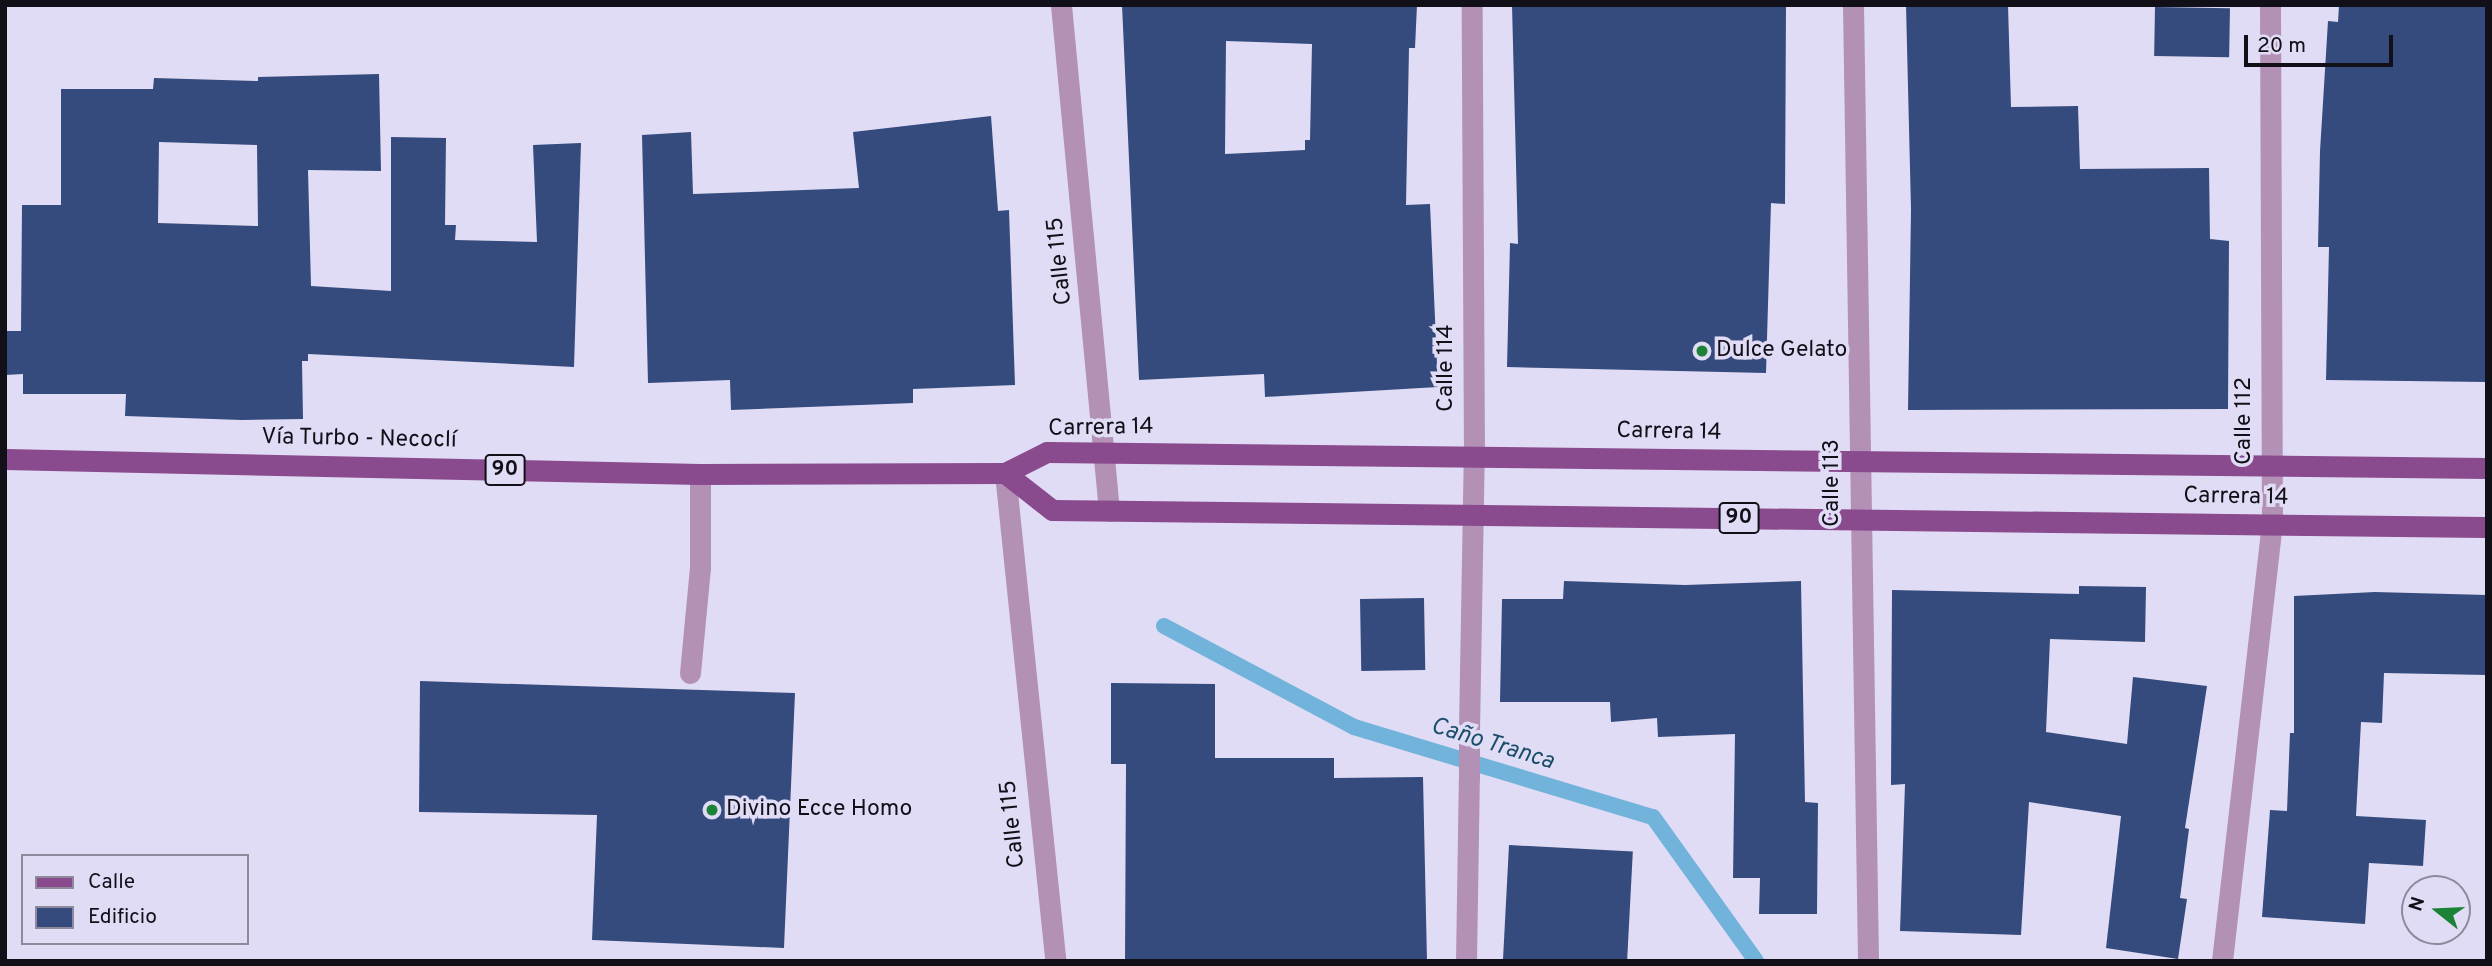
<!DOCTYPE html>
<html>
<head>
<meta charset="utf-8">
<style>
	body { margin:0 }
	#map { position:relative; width:2492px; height:966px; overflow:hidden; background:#e1dcf5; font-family:Overpass,sans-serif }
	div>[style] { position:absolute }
	.stream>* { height:16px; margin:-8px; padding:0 8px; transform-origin:8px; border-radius:8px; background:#71b3db }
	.building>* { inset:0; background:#354b7d; transform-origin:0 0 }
	.service>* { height:21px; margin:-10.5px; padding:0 10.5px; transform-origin:10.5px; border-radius:10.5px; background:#b390b5 }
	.pedestrian>* { height:21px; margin:-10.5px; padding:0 10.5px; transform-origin:10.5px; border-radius:10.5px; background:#b390b5 }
	.minor>* { height:21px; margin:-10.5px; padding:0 10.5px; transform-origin:10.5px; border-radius:10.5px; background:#b390b5 }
	.primary>* { height:21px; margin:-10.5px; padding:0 10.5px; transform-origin:10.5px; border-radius:10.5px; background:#894a8e }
	.dots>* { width:19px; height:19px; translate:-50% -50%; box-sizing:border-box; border:4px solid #e1dcf5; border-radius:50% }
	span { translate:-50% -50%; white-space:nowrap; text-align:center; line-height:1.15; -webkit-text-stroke:7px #e1dcf5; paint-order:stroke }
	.shield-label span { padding:2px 5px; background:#e1dcf5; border:2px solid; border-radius:5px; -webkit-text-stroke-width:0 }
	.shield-label { font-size:21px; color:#110f17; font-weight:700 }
	.street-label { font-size:23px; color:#110f17 }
	.poi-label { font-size:23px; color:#110f17 }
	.left { translate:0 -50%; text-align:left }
	.water-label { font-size:24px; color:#194d69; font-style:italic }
	.frame { position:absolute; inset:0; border:7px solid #110f17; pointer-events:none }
	.legend { position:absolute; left:21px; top:854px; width:228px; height:91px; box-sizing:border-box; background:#e1dcf5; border:2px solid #8e8a9c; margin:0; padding:9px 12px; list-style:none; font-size:21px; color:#110f17 }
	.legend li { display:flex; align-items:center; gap:14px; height:35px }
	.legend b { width:35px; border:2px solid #8e8a9c }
	.north { position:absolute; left:2401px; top:875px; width:70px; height:70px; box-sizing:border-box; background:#e1dcf5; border:2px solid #8e8a9c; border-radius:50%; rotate:288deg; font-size:19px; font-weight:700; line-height:28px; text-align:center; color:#110f17 }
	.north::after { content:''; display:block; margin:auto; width:24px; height:32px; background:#1c8237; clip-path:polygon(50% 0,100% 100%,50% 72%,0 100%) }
	.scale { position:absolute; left:2244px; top:35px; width:149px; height:32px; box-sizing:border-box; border:4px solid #110f17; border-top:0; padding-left:9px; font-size:21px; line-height:24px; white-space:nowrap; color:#110f17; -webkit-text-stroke:5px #e1dcf5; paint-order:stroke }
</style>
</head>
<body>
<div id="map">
	<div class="stream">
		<i style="left:1164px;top:626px;width:215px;rotate:28deg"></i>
		<i style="left:1354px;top:727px;width:312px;rotate:16.8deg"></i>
		<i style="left:1653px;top:817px;width:177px;rotate:54.4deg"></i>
	</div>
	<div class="building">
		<i style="clip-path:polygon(evenodd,1122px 5px,1417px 5px,1415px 48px,1409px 48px,1406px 205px,1430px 204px,1438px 387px,1265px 397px,1264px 374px,1139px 380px,1122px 5px,1226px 41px,1312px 44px,1310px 140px,1305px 140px,1305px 150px,1225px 154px,1226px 41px)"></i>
		<i style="clip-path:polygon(1512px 5px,1786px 5px,1785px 204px,1771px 203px,1766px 373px,1507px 367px,1510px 243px,1518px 244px)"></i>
		<i style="clip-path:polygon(1906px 5px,2008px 5px,2011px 107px,2078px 106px,2080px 169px,2209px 168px,2210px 239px,2229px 241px,2228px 409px,1908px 410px,1911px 210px)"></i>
		<i style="clip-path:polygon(2339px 5px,2487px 5px,2487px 382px,2326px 380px,2329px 247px,2318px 247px,2320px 151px,2328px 21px,2338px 22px)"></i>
		<i style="left:2155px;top:7px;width:75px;height:49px;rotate:1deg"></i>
		<i style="clip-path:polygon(evenodd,379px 74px,381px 171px,308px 170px,311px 286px,391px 291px,391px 137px,446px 138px,445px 225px,456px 225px,455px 240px,537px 242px,533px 145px,581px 143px,574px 367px,308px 354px,308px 361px,302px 361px,303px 419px,242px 420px,125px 416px,126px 394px,23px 394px,23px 374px,5px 375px,5px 331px,21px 331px,22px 205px,61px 205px,61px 89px,153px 89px,154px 78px,258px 81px,258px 77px,379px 74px,159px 142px,257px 145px,258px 226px,158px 223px,159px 142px)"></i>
		<i style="clip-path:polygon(991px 116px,998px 211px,1009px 210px,1015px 385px,913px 389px,913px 403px,731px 410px,730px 380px,648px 383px,642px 135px,691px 132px,693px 194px,859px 188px,853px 132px)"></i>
		<i style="clip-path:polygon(1564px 581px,1685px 585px,1801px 581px,1805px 802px,1818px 803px,1817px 914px,1759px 914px,1760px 878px,1733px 878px,1735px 734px,1658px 737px,1657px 718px,1611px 722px,1610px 702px,1500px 702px,1502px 599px,1563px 599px)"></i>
		<i style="clip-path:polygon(2079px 586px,2146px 587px,2145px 642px,2050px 639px,2046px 732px,2127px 744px,2133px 677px,2207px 686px,2185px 828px,2189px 829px,2180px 898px,2187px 899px,2178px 959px,2106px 948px,2121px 816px,2029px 802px,2021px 935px,1900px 931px,1905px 784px,1891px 785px,1892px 590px,2079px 594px)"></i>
		<i style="clip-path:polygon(2375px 592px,2487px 595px,2487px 675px,2384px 673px,2382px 723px,2361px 722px,2356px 816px,2426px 820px,2423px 866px,2369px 863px,2365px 924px,2262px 917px,2270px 810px,2287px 811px,2290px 733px,2294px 733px,2294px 596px)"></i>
		<i style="left:1424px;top:598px;width:72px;height:64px;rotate:89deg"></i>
		<i style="clip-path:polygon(420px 681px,795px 693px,784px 948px,592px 940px,597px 815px,419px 812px)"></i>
		<i style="clip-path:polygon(1111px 683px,1215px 684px,1215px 758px,1334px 758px,1334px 778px,1423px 777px,1427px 961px,1125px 961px,1126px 764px,1111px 764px)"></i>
		<i style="left:1509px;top:845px;width:124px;height:116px;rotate:3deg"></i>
	</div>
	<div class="service">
		<i style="left:690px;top:673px;width:106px;rotate:-84.6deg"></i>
		<i style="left:700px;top:567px;width:93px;rotate:-90deg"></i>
	</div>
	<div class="pedestrian">
		<i style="left:1469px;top:778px;width:48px;rotate:-90deg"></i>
	</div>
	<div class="minor">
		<i style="left:1061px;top:5px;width:508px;rotate:84.58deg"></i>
		<i style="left:1853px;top:5px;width:956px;rotate:89.1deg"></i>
		<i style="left:1005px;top:473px;width:491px;rotate:84.1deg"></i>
		<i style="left:1469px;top:730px;width:273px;rotate:-89deg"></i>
		<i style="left:1474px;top:457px;width:452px;rotate:-90.3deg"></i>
		<i style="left:1466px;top:961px;width:183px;rotate:-89.1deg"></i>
		<i style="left:2222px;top:961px;width:439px;rotate:-83.5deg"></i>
		<i style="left:2272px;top:525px;width:520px;rotate:-90.22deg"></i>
	</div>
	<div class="primary">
		<i style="left:5px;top:459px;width:695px;rotate:1.24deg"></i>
		<i style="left:700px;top:474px;width:305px;rotate:-0.2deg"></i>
		<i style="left:1005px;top:473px;width:47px;rotate:-26.6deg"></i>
		<i style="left:1047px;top:452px;width:1440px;rotate:0.64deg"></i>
		<i style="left:1005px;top:473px;width:60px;rotate:38.2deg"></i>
		<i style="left:1052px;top:510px;width:1435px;rotate:0.68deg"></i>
	</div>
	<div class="dots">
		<i style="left:1702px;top:351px;background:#1c8237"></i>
		<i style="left:712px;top:810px;background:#1c8237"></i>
	</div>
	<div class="shield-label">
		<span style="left:505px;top:470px">90</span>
		<span style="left:1739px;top:518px">90</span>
	</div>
	<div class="street-label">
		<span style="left:1061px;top:261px;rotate:-96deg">Calle 115</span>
		<span style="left:1447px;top:368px;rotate:-90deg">Calle 114</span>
		<span style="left:2245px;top:421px;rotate:-90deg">Calle 112</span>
		<span style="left:1101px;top:429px;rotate:-1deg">Carrera 14</span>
		<span style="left:1669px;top:433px;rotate:1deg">Carrera 14</span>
		<span style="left:359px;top:440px;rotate:1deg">Vía Turbo - Necoclí</span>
		<span style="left:1833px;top:483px;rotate:-90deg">Calle 113</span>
		<span style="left:2236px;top:498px;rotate:1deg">Carrera 14</span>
		<span style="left:1014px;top:824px;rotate:-96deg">Calle 115</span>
	</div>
	<div class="poi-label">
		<span class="left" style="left:1716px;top:351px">Dulce Gelato</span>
		<span class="left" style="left:726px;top:810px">Divino Ecce Homo</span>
	</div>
	<div class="water-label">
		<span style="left:1492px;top:745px;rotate:17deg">Caño Tranca</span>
	</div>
	<div class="frame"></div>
	<ul class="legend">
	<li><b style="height:9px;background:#894a8e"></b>Calle</li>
	<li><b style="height:19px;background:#354b7d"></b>Edificio</li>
	</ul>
	<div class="north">N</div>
	<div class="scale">20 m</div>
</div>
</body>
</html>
